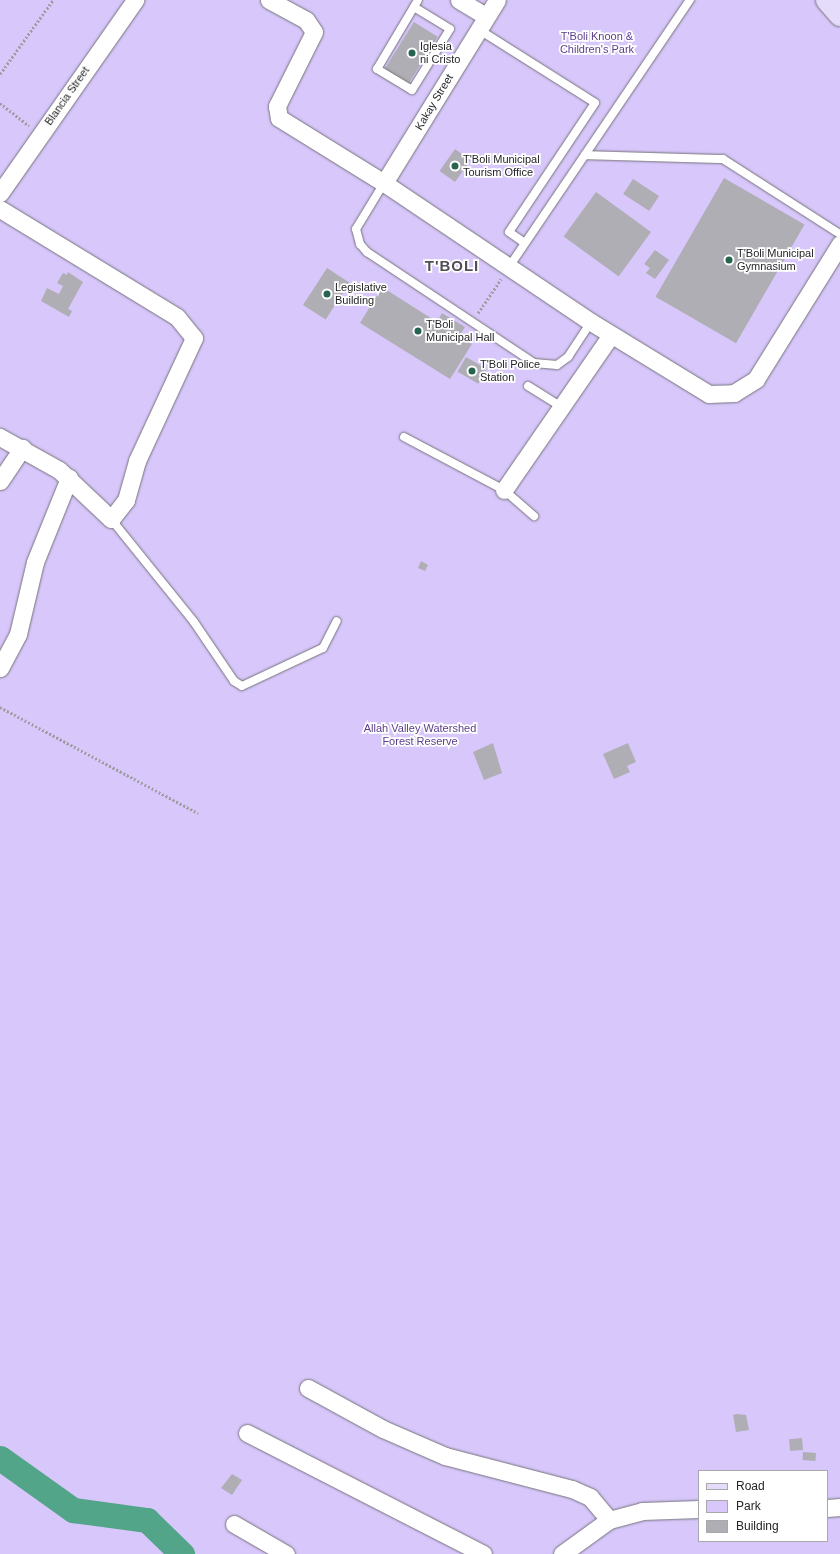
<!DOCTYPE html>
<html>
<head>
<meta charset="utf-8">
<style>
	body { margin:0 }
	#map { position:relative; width:840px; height:1554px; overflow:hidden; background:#eae8ef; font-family:Arial,sans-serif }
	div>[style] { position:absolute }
	.green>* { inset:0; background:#d8c7fb }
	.river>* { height:25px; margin:-12.5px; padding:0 12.5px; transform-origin:12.5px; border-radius:12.5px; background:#52a588 }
	.building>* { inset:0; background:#b0aeb5; transform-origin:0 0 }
	.path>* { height:2.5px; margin-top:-1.25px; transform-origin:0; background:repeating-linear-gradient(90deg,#9f9da2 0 2px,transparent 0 4px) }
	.roads { filter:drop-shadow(0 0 1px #76747b) drop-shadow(0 0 1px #76747b) }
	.lane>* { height:8px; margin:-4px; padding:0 4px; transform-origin:4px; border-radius:4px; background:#fff }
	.street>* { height:17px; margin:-8.5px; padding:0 8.5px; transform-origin:8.5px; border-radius:8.5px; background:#fff }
	.primary>* { height:22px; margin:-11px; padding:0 11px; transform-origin:11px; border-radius:11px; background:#e5dbfa }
	.dots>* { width:11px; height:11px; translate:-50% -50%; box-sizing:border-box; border:2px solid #fff; border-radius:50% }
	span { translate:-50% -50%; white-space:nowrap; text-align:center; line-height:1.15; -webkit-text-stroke:3.5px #fff; paint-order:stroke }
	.park-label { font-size:11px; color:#5c3e8a }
	.poi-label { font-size:11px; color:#252427 }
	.left { translate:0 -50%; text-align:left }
	.street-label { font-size:11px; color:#252427 }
	.district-label { font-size:15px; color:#514f55; font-weight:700; letter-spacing:1px }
	.legend { position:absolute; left:698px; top:1470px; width:130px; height:72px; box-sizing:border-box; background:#fff; border:1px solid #a8a7a9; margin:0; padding:5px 7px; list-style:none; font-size:12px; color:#252427 }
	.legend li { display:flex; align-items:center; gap:8px; height:20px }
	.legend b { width:20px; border:1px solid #a8a7a9 }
</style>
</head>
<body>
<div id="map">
	<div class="green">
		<i style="clip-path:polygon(evenodd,0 0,840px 0,840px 1554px,0 1554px,0 0,699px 1471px,827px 1471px,827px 1541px,699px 1541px,699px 1471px)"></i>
	</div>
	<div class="river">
		<i style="left:0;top:1458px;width:90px;rotate:35.5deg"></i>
		<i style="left:73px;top:1510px;width:75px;rotate:7.7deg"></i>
		<i style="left:147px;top:1520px;width:49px;rotate:44.2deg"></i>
	</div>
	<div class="building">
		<i style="left:414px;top:22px;width:28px;height:55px;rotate:32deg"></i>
		<i style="left:455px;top:149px;width:19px;height:27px;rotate:35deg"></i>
		<i style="left:724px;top:178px;width:93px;height:137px;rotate:30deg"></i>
		<i style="left:633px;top:179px;width:31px;height:18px;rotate:33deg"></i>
		<i style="left:596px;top:192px;width:68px;height:55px;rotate:36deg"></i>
		<i style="clip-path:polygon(655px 250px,669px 260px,655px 279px,646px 273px,650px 268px,644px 264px)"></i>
		<i style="left:327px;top:268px;width:27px;height:44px;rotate:33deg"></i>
		<i style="clip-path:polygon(68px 272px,83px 282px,68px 309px,72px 311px,69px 317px,41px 301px,47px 288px,59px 294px,63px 286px,57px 283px,63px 273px,67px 275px)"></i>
		<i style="clip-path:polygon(382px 287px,437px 322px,442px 313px,465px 327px,459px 336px,472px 344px,450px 379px,360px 323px)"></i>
		<i style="left:466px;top:357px;width:24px;height:17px;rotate:30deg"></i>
		<i style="clip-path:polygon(421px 561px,428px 565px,425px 571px,418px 568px)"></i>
		<i style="clip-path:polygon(493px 743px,502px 773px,484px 780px,473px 752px)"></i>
		<i style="clip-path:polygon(628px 743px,636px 762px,627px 766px,630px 772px,614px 779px,603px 754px)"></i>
		<i style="clip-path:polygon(737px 1414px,746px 1415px,749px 1430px,736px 1432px,733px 1415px)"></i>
		<i style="left:802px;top:1438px;width:12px;height:13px;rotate:85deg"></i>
		<i style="left:803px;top:1452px;width:13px;height:8px;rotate:4deg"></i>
		<i style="clip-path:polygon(232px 1474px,242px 1480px,232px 1495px,221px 1488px)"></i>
	</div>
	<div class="path">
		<i style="left:0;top:74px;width:91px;rotate:-54.4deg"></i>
		<i style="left:0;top:103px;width:37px;rotate:38deg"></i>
		<i style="left:478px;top:313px;width:41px;rotate:-55.9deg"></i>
		<i style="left:0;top:707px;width:225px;rotate:28.2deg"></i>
	</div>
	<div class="roads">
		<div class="lane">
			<i style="left:414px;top:7px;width:42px;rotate:31.4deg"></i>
			<i style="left:450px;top:29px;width:72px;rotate:121.9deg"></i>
			<i style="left:412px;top:90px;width:41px;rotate:-149deg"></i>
			<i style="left:377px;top:69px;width:80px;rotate:-59.3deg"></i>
			<i style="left:478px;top:29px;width:138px;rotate:32.3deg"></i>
			<i style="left:595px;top:103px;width:155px;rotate:123.7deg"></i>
			<i style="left:509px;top:232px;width:19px;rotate:35deg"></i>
			<i style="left:585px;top:155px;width:138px;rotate:1.7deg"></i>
			<i style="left:723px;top:159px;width:139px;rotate:32.7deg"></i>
			<i style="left:384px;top:183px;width:54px;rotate:121.3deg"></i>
			<i style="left:356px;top:229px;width:16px;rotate:75deg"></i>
			<i style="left:360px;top:244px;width:11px;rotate:49deg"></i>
			<i style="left:367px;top:252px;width:201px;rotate:33.6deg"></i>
			<i style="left:534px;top:363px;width:23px;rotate:5deg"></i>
			<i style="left:557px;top:365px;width:14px;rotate:-36deg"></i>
			<i style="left:568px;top:357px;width:42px;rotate:-56.7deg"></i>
			<i style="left:509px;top:267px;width:323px;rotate:-55.9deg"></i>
			<i style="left:528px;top:386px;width:39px;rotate:32deg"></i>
			<i style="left:404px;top:437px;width:113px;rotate:27.9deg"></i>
			<i style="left:504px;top:490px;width:40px;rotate:41deg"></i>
			<i style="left:111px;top:519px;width:132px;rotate:51.1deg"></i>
			<i style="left:194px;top:622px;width:71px;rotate:55.9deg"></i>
			<i style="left:234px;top:681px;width:9px;rotate:32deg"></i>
			<i style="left:242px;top:686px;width:89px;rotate:-25.1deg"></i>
			<i style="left:323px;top:648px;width:30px;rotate:-63deg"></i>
		</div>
		<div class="street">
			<i style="left:269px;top:0;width:42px;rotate:28.4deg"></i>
			<i style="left:306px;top:20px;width:14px;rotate:56deg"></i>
			<i style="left:314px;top:32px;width:83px;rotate:116.6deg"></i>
			<i style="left:277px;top:106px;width:12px;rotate:81deg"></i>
			<i style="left:279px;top:118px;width:123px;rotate:31.8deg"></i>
			<i style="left:384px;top:183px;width:249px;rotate:33.9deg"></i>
			<i style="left:591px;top:322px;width:138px;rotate:31.4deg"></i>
			<i style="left:709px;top:394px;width:25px;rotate:-2deg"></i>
			<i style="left:734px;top:393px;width:26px;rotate:-32deg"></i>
			<i style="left:756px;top:379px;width:159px;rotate:-58.1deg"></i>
			<i style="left:459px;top:0;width:31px;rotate:31deg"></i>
			<i style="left:384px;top:183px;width:215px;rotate:-58.3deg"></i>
			<i style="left:0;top:193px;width:236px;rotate:-55deg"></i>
			<i style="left:0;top:209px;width:207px;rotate:31.4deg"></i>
			<i style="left:177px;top:317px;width:27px;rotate:51deg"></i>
			<i style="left:194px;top:338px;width:136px;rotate:114.9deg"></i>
			<i style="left:137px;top:461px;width:41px;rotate:105.8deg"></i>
			<i style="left:126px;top:500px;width:24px;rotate:128deg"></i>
			<i style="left:111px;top:519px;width:71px;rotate:-136.7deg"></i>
			<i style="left:59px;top:470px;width:68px;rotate:-150.8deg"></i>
			<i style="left:0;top:481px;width:40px;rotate:-56deg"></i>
			<i style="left:504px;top:490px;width:188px;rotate:-55.4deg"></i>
			<i style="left:0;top:668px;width:38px;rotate:-62deg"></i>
			<i style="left:18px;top:634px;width:74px;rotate:-76.7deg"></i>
			<i style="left:35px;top:562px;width:91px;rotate:-68deg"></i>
			<i style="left:308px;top:1388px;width:85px;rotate:28.7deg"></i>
			<i style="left:383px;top:1429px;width:68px;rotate:23.5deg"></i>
			<i style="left:445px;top:1456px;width:131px;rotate:14.6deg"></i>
			<i style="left:572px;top:1489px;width:20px;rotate:24deg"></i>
			<i style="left:590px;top:1497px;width:30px;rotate:50deg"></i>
			<i style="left:247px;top:1433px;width:265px;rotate:27.1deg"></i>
			<i style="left:827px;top:1508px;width:13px;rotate:-4deg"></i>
			<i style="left:234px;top:1524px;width:60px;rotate:30deg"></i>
			<i style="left:562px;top:1554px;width:58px;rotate:-35.9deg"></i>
			<i style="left:609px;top:1520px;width:34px;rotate:-15deg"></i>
			<i style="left:642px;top:1511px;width:57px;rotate:-2deg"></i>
		</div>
		<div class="primary">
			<i style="left:827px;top:0;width:20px;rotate:49deg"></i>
		</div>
	</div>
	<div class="dots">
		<i style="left:412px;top:53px;background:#26644f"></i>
		<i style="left:455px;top:166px;background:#26644f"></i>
		<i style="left:729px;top:260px;background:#26644f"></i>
		<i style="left:327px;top:294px;background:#26644f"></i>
		<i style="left:418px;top:331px;background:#26644f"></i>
		<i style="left:472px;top:371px;background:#26644f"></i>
	</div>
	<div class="park-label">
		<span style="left:597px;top:43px">T'Boli Knoon &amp;<br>Children's Park</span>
		<span style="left:420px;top:735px">Allah Valley Watershed<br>Forest Reserve</span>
	</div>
	<div class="poi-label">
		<span class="left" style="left:420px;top:53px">Iglesia<br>ni Cristo</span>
		<span class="left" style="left:463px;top:166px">T'Boli Municipal<br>Tourism Office</span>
		<span class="left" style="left:737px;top:260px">T'Boli Municipal<br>Gymnasium</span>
		<span class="left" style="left:335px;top:294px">Legislative<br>Building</span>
		<span class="left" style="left:426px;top:331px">T'Boli<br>Municipal Hall</span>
		<span class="left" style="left:480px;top:371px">T'Boli Police<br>Station</span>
	</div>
	<div class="street-label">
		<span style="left:67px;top:96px;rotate:-55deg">Blancia Street</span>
		<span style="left:434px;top:102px;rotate:-59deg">Kakay Street</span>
	</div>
	<div class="district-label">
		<span style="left:452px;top:266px">T'BOLI</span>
	</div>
	<ul class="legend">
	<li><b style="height:5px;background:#e5dbfa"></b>Road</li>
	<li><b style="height:11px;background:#d8c7fb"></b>Park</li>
	<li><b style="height:11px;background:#b0aeb5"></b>Building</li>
	</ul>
</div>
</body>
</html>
